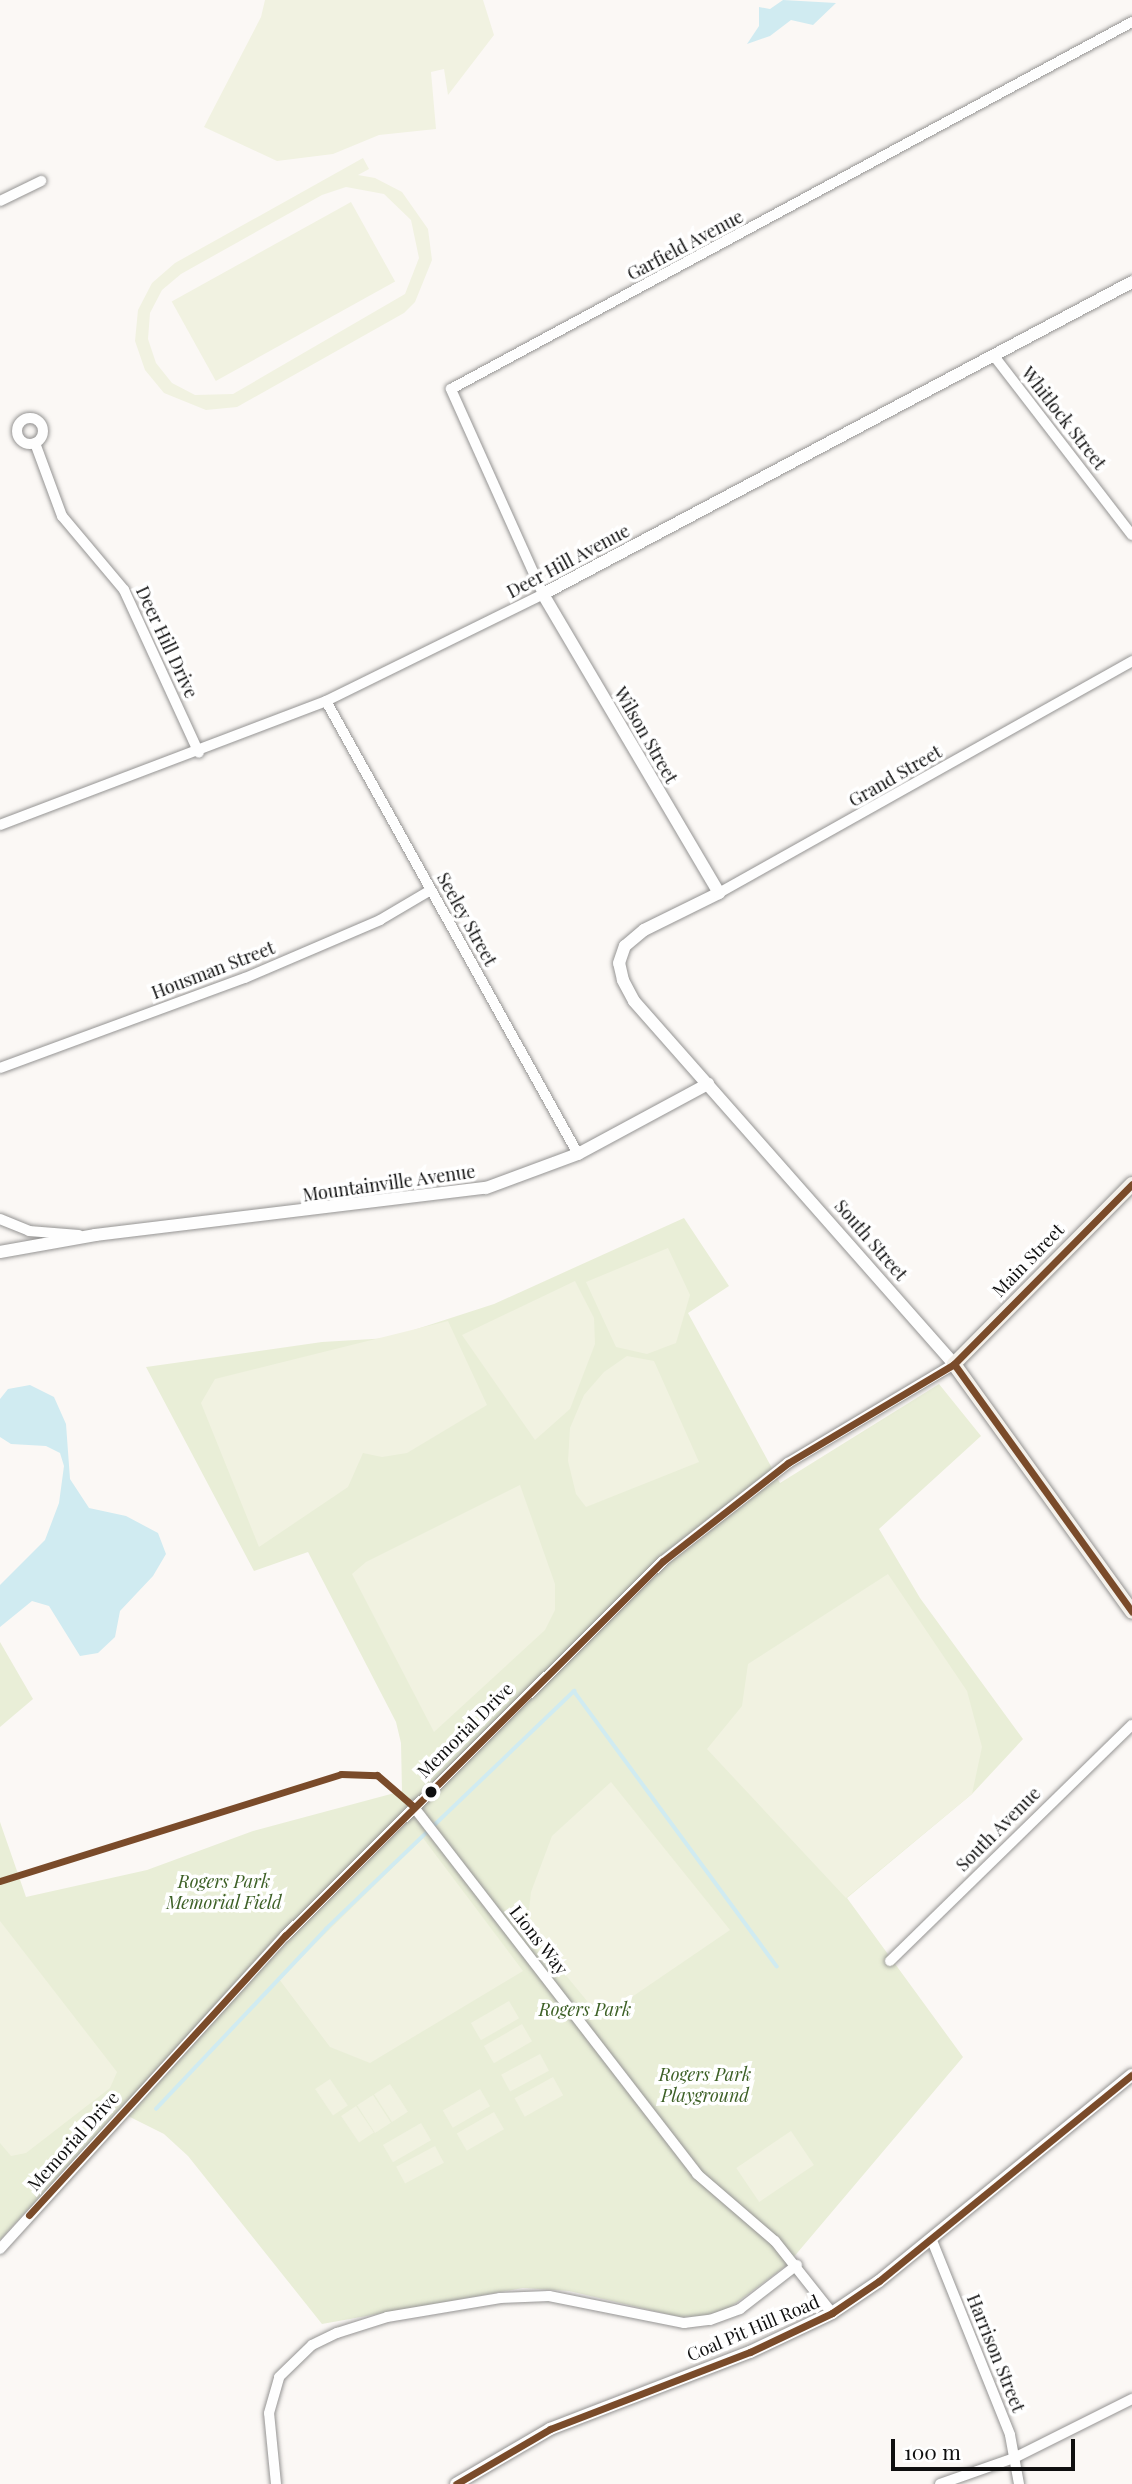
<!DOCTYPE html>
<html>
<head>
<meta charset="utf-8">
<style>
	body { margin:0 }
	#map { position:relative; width:1132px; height:2484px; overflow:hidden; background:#fbf8f5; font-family:"Playfair Display",serif }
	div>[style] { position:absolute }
	.green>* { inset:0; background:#e9eed7 }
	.pitch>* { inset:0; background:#f1f2e1; transform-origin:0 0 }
	.water>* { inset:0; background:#d0ebf1 }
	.stream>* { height:3.5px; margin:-1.75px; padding:0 1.75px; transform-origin:1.75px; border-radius:1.75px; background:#d0ebf1 }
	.roads { filter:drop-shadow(0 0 2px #959493) drop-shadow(0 0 2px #959493) }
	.minor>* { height:10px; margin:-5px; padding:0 5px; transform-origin:5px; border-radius:5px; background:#fefefe }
	.minor>.ring { margin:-5px; padding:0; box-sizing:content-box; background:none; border:10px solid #fefefe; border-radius:50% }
	.tertiary>* { height:12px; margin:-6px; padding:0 6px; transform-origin:6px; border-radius:6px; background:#fefefe }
	.secondary>* { height:14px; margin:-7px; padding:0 7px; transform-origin:7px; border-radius:7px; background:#f4f1eb }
	.bus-1>* { height:7px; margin:-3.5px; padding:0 3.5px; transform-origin:3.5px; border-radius:3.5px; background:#7a4b2a }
	.dots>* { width:19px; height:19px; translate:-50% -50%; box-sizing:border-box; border:4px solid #fff; border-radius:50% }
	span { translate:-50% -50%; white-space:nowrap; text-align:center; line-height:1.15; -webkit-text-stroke:7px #fff; paint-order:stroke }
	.street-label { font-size:18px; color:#0f0f0f }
	.park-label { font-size:18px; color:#3d6026; font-style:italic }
	.scale { position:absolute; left:891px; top:2439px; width:184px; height:32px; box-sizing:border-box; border:4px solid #0f0f0f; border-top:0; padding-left:9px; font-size:21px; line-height:24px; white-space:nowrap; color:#0f0f0f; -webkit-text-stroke:5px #fff; paint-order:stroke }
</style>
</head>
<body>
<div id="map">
	<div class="green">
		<i style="clip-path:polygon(684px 1218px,729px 1286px,688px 1313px,780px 1483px,939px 1384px,981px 1436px,879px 1529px,920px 1598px,1023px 1739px,972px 1794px,847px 1898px,963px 2057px,787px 2265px,728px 2309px,702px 2316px,680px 2317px,569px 2291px,523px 2288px,322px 2324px,188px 2156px,164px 2134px,118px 2111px,0 2240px,0 1822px,26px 1897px,147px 1870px,253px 1831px,402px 1791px,401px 1743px,396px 1722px,308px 1552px,254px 1571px,146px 1367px,322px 1342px,389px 1338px,494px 1304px)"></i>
		<i style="clip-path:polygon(0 1642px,33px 1699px,0 1727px)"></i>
	</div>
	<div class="pitch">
		<i style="clip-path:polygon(265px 0,483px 0,494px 35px,448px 95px,444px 69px,431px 72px,436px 129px,379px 135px,333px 154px,277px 161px,204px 127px,261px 17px)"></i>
		<i style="clip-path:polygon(evenodd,363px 158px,369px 169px,358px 175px,375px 178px,402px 192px,428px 229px,432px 260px,415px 302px,404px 313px,237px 407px,206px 410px,164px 393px,145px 370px,135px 341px,138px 310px,152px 283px,175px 263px,363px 158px,346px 187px,384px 194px,411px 220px,419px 258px,405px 294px,233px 394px,195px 395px,172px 383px,156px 363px,148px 339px,150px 313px,162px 290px,181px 274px,322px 195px,346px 187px)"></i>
		<i style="left:351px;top:202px;width:91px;height:205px;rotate:61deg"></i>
		<i style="clip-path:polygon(668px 1248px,690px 1295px,676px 1343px,647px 1354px,616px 1347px,586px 1282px)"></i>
		<i style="clip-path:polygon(575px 1281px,594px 1318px,595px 1344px,570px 1409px,535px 1440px,462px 1335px)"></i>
		<i style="clip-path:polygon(448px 1321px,487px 1405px,407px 1453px,382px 1457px,363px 1453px,348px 1487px,259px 1547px,201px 1403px,215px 1379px)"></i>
		<i style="clip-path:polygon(627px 1356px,654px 1361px,699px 1462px,586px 1507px,576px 1494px,568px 1461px,570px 1428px,584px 1395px,604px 1372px)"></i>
		<i style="clip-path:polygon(520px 1485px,555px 1584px,555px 1610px,545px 1630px,434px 1732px,352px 1574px,366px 1562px)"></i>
		<i style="clip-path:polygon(888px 1574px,967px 1691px,982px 1747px,972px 1794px,846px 1898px,707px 1749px,742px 1706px,748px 1664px)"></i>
		<i style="clip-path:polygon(611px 1782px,730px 1930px,601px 2018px,527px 1928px,531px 1892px,552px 1836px)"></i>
		<i style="clip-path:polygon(423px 1838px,523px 1971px,370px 2063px,330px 2047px,279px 1979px)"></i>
		<i style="clip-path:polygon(0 1921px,117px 2072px,110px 2088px,26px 2153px,11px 2156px,0 2143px)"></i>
		<i style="left:509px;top:2001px;width:20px;height:44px;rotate:60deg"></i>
		<i style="left:522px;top:2024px;width:20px;height:44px;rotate:60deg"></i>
		<i style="left:540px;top:2054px;width:19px;height:44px;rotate:62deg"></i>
		<i style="left:553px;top:2077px;width:21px;height:44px;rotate:61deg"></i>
		<i style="left:330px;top:2079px;width:32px;height:18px;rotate:56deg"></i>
		<i style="left:390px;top:2084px;width:33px;height:19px;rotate:57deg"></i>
		<i style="left:480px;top:2089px;width:20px;height:43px;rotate:60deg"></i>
		<i style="left:373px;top:2095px;width:33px;height:19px;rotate:57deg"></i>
		<i style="left:356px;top:2106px;width:32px;height:18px;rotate:56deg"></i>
		<i style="left:494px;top:2112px;width:20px;height:43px;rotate:60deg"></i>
		<i style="left:421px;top:2123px;width:20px;height:44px;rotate:60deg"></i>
		<i style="left:791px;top:2131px;width:41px;height:66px;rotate:56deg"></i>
		<i style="left:435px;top:2146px;width:19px;height:44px;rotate:62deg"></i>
	</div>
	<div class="water">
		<i style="clip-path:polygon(783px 0,836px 3px,813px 25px,791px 20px,770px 36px,747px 44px,759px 26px,759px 7px,770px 9px)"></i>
		<i style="clip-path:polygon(30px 1385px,54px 1397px,66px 1424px,70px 1479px,89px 1508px,126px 1516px,158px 1533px,166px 1554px,153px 1576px,120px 1611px,115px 1637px,98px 1653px,80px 1656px,49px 1606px,32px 1601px,0 1627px,0 1585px,45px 1540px,59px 1503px,64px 1466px,60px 1453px,46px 1446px,11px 1444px,0 1437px,0 1399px,8px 1389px)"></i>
	</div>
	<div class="stream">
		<i style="left:156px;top:2109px;width:248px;rotate:-46.6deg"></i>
		<i style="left:326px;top:1929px;width:344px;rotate:-43.8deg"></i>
		<i style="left:574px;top:1691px;width:342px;rotate:53.6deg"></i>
	</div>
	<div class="roads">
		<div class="minor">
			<i style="left:0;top:201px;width:46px;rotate:-26deg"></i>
			<i style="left:994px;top:356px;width:226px;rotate:52.4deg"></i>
			<i class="ring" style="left:17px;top:418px;width:16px;height:16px"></i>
			<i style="left:35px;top:443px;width:78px;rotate:69.7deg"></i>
			<i style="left:62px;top:516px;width:97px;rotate:50deg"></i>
			<i style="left:124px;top:590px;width:179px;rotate:65.3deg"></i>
			<i style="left:326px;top:701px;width:518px;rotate:60.91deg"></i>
			<i style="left:0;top:825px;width:349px;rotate:-20.8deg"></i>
			<i style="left:326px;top:701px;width:242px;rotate:-26.2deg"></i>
			<i style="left:543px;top:594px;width:225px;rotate:-114.2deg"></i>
			<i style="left:451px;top:389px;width:774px;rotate:-28.32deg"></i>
			<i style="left:719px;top:893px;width:474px;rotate:-29.3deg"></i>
			<i style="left:0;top:1068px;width:261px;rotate:-20.2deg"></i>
			<i style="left:245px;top:978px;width:147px;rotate:-23.2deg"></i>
			<i style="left:380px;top:920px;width:59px;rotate:-30.5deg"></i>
			<i style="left:0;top:1219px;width:31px;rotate:22deg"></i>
			<i style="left:29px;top:1231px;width:50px;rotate:4.6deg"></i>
			<i style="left:413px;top:1806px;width:465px;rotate:52.3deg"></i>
			<i style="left:697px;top:2174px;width:103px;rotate:40.7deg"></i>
			<i style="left:775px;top:2241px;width:92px;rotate:51.6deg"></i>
			<i style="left:890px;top:1961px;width:338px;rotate:-44.3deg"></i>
			<i style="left:931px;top:2238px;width:212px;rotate:68.1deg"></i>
			<i style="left:1010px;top:2435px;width:50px;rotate:79.6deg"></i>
			<i style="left:0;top:2249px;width:423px;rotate:-47.7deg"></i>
			<i style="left:285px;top:1936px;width:532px;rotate:-44.77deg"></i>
			<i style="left:663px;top:1561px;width:159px;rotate:-38.1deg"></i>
			<i style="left:788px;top:1463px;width:193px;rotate:-30.8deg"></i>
			<i style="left:276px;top:2484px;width:71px;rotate:-95.6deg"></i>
			<i style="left:269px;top:2413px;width:37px;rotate:-74deg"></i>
			<i style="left:279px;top:2377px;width:46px;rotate:-44.1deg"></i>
			<i style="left:312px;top:2345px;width:28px;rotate:-26deg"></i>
			<i style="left:337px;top:2333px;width:52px;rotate:-17.7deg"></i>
			<i style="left:387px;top:2317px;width:115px;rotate:-9.5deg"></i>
			<i style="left:500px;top:2298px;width:49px;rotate:-2.3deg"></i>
			<i style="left:549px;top:2296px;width:138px;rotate:11.3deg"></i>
			<i style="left:684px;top:2323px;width:26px;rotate:-7deg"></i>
			<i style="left:710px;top:2320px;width:32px;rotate:-20deg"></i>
			<i style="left:740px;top:2309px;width:72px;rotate:-37.7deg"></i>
			<i style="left:940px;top:2484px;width:78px;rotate:-19.4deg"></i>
			<i style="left:1014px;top:2458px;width:132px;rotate:-26.6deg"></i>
		</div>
		<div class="tertiary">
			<i style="left:0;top:1252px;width:97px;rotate:-10.1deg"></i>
			<i style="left:95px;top:1235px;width:394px;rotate:-6.9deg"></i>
			<i style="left:486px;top:1188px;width:98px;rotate:-20.3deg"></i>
			<i style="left:578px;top:1154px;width:148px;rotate:-28.3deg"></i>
			<i style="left:954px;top:1364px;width:484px;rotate:-131.4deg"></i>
			<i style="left:634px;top:1001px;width:24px;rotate:-118deg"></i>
			<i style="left:623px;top:980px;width:17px;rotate:-103deg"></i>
			<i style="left:619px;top:963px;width:18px;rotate:-71deg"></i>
			<i style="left:625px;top:946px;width:25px;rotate:-40deg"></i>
			<i style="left:644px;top:930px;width:84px;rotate:-26.3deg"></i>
			<i style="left:719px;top:893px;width:347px;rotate:-120.5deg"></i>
			<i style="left:543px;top:594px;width:667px;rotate:-27.91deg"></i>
			<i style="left:456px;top:2484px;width:109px;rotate:-30.3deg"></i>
			<i style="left:550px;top:2429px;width:214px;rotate:-21.1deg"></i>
			<i style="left:750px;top:2352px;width:91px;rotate:-25.4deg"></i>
			<i style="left:832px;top:2313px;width:57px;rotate:-34.2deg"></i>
			<i style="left:879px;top:2281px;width:326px;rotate:-39.2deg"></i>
		</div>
		<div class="secondary">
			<i style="left:1132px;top:1184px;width:253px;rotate:134.7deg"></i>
			<i style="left:954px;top:1364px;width:305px;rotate:54.3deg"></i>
		</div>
	</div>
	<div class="bus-1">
		<i style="left:954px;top:1364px;width:305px;rotate:54.3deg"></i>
		<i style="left:0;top:1881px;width:357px;rotate:-17.4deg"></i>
		<i style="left:341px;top:1774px;width:36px;rotate:2deg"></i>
		<i style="left:377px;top:1775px;width:48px;rotate:40.7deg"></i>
		<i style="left:29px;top:2215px;width:379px;rotate:-47.5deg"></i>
		<i style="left:285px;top:1936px;width:532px;rotate:-44.77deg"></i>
		<i style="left:663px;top:1561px;width:159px;rotate:-38.1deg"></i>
		<i style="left:788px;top:1463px;width:193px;rotate:-30.8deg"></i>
		<i style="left:954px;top:1364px;width:253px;rotate:-45.3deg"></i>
		<i style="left:456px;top:2484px;width:109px;rotate:-30.3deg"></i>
		<i style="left:550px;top:2429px;width:214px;rotate:-21.1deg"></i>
		<i style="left:750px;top:2352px;width:91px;rotate:-25.4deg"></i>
		<i style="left:832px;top:2313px;width:57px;rotate:-34.2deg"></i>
		<i style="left:879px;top:2281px;width:326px;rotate:-39.2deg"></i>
	</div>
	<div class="dots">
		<i style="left:431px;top:1792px;background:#0f0f0f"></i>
	</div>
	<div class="street-label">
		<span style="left:685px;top:245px;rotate:-28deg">Garfield Avenue</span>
		<span style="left:1064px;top:418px;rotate:52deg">Whitlock Street</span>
		<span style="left:568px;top:561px;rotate:-28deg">Deer Hill Avenue</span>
		<span style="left:167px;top:642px;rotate:65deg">Deer Hill Drive</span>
		<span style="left:646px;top:735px;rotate:60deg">Wilson Street</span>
		<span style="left:895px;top:776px;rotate:-30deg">Grand Street</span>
		<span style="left:467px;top:919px;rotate:61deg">Seeley Street</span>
		<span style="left:213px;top:970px;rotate:-21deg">Housman Street</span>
		<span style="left:389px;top:1183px;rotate:-8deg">Mountainville Avenue</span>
		<span style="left:871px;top:1240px;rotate:49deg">South Street</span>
		<span style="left:1028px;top:1260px;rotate:-46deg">Main Street</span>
		<span style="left:465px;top:1730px;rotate:-45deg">Memorial Drive</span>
		<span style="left:998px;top:1829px;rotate:-45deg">South Avenue</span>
		<span style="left:539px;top:1940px;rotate:52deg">Lions Way</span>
		<span style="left:73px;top:2141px;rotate:-48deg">Memorial Drive</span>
		<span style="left:753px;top:2328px;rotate:-23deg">Coal Pit Hill Road</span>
		<span style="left:996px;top:2353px;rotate:68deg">Harrison Street</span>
	</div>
	<div class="park-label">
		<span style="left:224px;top:1892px">Rogers Park<br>Memorial Field</span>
		<span style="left:585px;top:2009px">Rogers Park</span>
		<span style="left:705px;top:2085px">Rogers Park<br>Playground</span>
	</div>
	<div class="scale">100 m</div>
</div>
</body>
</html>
